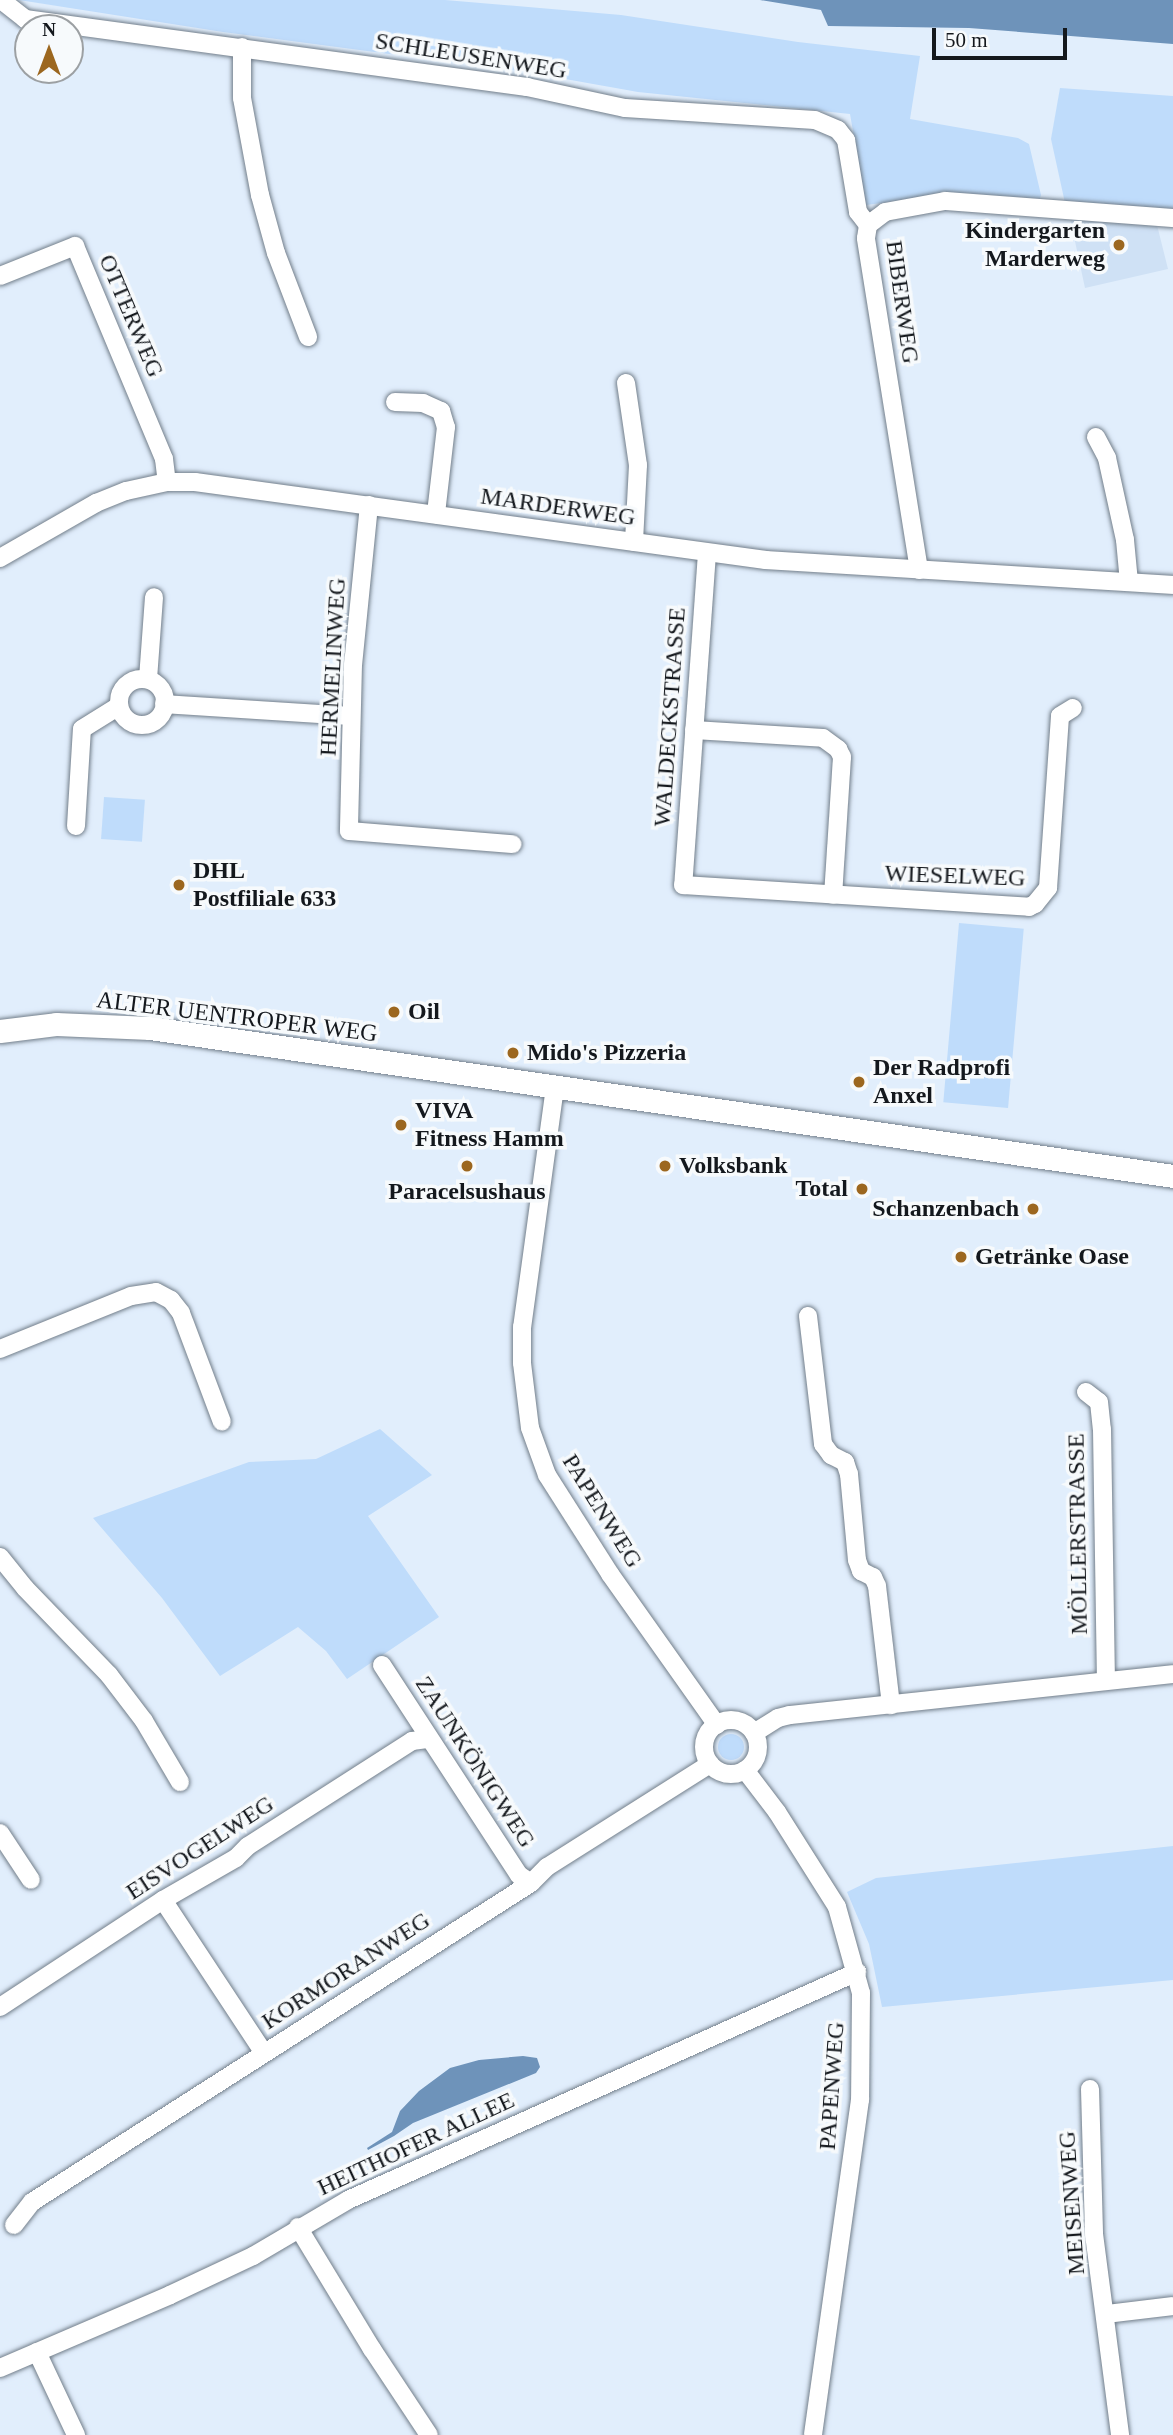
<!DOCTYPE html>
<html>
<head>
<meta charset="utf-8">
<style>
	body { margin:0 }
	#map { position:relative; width:1173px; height:2435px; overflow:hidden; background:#e1eefc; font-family:"Times New Roman",serif }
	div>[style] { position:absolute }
	.built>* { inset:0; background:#cfe1f5 }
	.green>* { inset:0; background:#bfdcfb; transform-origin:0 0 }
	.round { border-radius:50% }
	.water>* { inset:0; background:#6e93ba }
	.roads { filter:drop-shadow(0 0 2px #727e8a) drop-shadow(0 0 2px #727e8a) }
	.minor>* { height:18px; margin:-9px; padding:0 9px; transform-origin:9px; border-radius:9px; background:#fff }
	.minor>.ring { margin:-9px; padding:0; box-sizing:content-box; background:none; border:18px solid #fff; border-radius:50% }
	.tertiary>* { height:23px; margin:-11.5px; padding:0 11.5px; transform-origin:11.5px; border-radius:11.5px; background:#fff }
	.dots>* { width:19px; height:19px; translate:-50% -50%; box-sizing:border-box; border:4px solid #f7fafc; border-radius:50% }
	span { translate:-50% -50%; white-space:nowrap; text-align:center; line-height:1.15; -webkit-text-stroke:7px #f7fafc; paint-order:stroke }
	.street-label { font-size:24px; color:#14181d }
	.poi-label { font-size:24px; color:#14181d; font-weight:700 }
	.right { translate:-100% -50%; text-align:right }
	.left { translate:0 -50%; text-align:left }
	.north { position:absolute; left:14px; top:14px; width:70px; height:70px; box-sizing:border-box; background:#f7fafc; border:2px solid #9ca0a3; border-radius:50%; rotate:0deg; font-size:19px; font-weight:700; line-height:28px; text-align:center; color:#14181d }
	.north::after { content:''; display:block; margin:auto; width:24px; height:32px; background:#9c671f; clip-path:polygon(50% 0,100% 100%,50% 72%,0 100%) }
	.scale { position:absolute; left:932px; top:28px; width:135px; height:32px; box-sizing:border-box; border:4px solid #14181d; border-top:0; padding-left:9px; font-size:21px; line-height:24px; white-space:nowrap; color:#14181d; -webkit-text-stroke:5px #f7fafc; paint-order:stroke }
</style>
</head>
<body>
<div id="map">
	<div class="built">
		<i style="clip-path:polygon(1070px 218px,1156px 221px,1168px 269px,1085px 288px)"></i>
	</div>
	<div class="green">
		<i style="clip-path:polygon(19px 0,445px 0,621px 15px,798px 42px,920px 56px,910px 119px,1018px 138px,1029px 144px,1041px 195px,1039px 201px,944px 195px,866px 205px,850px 114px,638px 92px,526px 72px,223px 32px)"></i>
		<i style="clip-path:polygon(1060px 88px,1173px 96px,1173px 210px,1065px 203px,1051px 139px)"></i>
		<i style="left:104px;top:797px;width:41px;height:42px;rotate:4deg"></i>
		<i style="left:959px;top:923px;width:65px;height:180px;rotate:5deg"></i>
		<i style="clip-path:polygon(380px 1429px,432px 1475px,368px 1516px,439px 1617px,347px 1679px,326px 1651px,298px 1627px,220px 1676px,162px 1598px,93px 1518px,249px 1462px,316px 1459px)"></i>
		<i class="round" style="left:718px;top:1734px;width:26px;height:26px"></i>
		<i style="clip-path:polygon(1173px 1846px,1173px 1980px,882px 2007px,869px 1944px,847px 1892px,876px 1878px)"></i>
	</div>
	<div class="water">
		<i style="clip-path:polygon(760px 0,1173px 0,1173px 44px,969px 28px,828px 26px,821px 10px)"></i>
		<i style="clip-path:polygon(523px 2056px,537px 2058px,540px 2067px,536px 2073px,413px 2123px,394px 2136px,368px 2150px,367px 2148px,392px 2132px,400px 2111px,419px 2091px,450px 2068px,479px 2060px)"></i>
	</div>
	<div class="roads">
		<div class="minor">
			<i style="left:1px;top:0;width:31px;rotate:38deg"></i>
			<i style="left:25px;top:19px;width:507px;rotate:7.71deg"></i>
			<i style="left:527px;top:87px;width:100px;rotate:12.1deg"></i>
			<i style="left:625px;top:108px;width:190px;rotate:3.6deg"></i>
			<i style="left:815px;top:120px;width:25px;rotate:23deg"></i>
			<i style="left:838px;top:130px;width:13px;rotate:51deg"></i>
			<i style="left:846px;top:140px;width:73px;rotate:80.5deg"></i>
			<i style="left:858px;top:212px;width:16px;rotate:52deg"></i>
			<i style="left:242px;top:47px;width:51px;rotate:90deg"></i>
			<i style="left:242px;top:98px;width:99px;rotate:79.5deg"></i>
			<i style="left:260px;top:195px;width:60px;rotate:74.6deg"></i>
			<i style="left:276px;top:253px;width:90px;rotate:69.1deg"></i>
			<i style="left:0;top:276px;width:81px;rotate:-21.8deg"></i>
			<i style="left:75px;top:246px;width:231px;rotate:67.3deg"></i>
			<i style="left:164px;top:459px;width:23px;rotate:83deg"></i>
			<i style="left:626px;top:383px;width:83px;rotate:81.7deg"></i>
			<i style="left:638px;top:465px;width:77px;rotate:93deg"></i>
			<i style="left:395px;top:402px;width:28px;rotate:2deg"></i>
			<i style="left:423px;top:403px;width:20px;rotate:24deg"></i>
			<i style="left:441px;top:411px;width:17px;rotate:73deg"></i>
			<i style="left:446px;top:427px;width:88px;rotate:96.6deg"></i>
			<i style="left:1096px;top:437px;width:24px;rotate:62deg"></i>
			<i style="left:1107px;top:458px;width:84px;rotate:77.6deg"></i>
			<i style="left:1125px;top:540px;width:42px;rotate:84.6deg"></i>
			<i style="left:369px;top:505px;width:160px;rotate:95.7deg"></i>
			<i style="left:353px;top:664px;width:167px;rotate:91.4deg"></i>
			<i style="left:349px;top:831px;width:164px;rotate:4.6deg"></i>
			<i style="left:707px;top:553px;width:333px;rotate:94.1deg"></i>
			<i style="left:683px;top:885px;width:347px;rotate:3.6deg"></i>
			<i style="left:1029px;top:907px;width:7px;rotate:-27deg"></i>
			<i style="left:1035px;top:904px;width:21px;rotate:-51deg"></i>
			<i style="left:1048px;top:888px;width:172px;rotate:-86deg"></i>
			<i style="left:1060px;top:716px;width:15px;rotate:-32deg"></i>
			<i style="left:0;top:558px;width:111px;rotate:-29.8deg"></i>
			<i style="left:96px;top:503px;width:32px;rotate:-22deg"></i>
			<i style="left:126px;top:491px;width:42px;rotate:-12.4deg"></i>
			<i style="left:167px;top:482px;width:28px"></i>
			<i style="left:195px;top:482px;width:576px;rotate:7.78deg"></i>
			<i style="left:766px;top:560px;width:408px;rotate:3.5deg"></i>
			<i style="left:919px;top:570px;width:336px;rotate:-99.1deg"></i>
			<i style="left:866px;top:238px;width:13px;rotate:-81deg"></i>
			<i style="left:868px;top:225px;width:21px;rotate:-37deg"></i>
			<i style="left:885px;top:212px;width:61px;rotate:-10.4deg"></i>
			<i style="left:945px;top:201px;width:229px;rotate:4.3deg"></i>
			<i style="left:148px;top:679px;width:82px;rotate:-85.8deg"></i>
			<i class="ring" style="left:119px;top:679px;width:28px;height:28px"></i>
			<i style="left:164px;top:704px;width:186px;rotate:3.7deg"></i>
			<i style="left:694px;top:730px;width:129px;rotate:3.5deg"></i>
			<i style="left:823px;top:738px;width:19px;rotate:36deg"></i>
			<i style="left:838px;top:749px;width:9px;rotate:63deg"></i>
			<i style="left:842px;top:757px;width:138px;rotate:93.7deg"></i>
			<i style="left:76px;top:826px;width:97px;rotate:-86.5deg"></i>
			<i style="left:82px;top:729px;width:44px;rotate:-31.9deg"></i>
			<i style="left:555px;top:1087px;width:242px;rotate:97.8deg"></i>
			<i style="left:522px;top:1327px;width:36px;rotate:90deg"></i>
			<i style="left:522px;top:1363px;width:65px;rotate:83deg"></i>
			<i style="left:530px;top:1428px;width:50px;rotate:70.1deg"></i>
			<i style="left:547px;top:1475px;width:117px;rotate:57.5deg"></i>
			<i style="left:610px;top:1574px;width:185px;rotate:54.7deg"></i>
			<i style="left:808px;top:1316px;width:129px;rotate:83.3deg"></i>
			<i style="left:823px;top:1444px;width:14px;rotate:54deg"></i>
			<i style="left:831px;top:1455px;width:16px;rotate:27deg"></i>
			<i style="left:845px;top:1462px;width:13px;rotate:72deg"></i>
			<i style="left:849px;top:1474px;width:86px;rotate:84.7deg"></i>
			<i style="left:857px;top:1560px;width:12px;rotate:70deg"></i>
			<i style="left:861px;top:1571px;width:13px;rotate:27deg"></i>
			<i style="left:873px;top:1577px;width:10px;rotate:66deg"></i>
			<i style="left:877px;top:1586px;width:120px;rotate:83.3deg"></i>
			<i style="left:0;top:1349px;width:141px;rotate:-22deg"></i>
			<i style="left:131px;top:1296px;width:25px;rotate:-9deg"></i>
			<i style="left:156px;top:1292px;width:17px;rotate:28deg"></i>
			<i style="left:171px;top:1300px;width:16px;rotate:52deg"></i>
			<i style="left:181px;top:1313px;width:116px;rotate:69.4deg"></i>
			<i style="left:1086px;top:1392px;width:16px;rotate:38deg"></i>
			<i style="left:1099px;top:1402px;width:27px;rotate:84deg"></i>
			<i style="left:1102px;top:1429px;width:252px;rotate:89.1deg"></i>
			<i style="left:0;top:1557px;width:40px;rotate:51deg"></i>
			<i style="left:25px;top:1588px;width:121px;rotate:46deg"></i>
			<i style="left:109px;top:1675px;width:58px;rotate:52.7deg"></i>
			<i style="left:144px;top:1721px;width:71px;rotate:59.5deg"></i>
			<i style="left:382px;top:1665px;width:251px;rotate:56.9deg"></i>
			<i style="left:519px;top:1875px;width:14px;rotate:34deg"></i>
			<i class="ring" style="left:704px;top:1720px;width:36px;height:36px"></i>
			<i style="left:754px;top:1733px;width:28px;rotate:-32deg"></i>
			<i style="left:778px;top:1718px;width:12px;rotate:-14deg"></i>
			<i style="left:790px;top:1715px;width:385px;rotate:-6.1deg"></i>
			<i style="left:745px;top:1770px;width:53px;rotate:52.7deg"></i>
			<i style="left:777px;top:1812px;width:112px;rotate:57.7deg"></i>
			<i style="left:837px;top:1907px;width:89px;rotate:74.4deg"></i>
			<i style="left:861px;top:1993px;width:107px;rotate:90.5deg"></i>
			<i style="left:860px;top:2100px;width:338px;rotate:98deg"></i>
			<i style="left:0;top:1833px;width:56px;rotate:56.6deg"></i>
			<i style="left:163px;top:1900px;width:183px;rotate:56.6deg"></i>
			<i style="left:0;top:2007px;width:195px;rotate:-33.3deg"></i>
			<i style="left:163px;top:1900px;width:84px;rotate:-29.9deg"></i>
			<i style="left:236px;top:1858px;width:17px;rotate:-45deg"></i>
			<i style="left:248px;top:1846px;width:195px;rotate:-32.6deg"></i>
			<i style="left:412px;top:1741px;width:17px;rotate:-7deg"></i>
			<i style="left:1090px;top:2089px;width:145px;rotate:88.4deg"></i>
			<i style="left:1094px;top:2234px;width:203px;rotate:82.6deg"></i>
			<i style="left:14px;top:2225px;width:29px;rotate:-52deg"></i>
			<i style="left:32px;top:2202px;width:592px;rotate:-32.59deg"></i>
			<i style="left:531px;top:1883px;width:23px;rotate:-45deg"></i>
			<i style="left:547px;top:1867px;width:193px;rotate:-32.3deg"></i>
			<i style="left:298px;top:2227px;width:143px;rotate:58.8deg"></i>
			<i style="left:372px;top:2349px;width:103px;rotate:56.5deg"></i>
			<i style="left:1106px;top:2314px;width:67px;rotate:-6.8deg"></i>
			<i style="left:37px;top:2352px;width:92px;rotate:64.8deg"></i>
			<i style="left:0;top:2368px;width:185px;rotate:-23.2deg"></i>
			<i style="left:170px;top:2295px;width:92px;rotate:-25.2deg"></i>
			<i style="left:253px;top:2256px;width:110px;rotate:-30.5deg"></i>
			<i style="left:348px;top:2200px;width:558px;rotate:-24.13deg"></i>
		</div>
		<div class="tertiary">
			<i style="left:0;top:1031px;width:56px;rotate:-7.1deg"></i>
			<i style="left:56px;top:1024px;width:94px;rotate:2.4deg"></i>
			<i style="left:150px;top:1028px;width:1034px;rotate:8.23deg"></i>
		</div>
	</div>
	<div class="dots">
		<i style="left:1119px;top:245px;background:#9c671f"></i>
		<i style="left:179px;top:885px;background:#9c671f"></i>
		<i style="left:394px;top:1012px;background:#9c671f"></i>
		<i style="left:513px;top:1053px;background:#9c671f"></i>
		<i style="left:859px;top:1082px;background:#9c671f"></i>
		<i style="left:401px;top:1125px;background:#9c671f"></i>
		<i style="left:467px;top:1166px;background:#9c671f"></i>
		<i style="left:665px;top:1166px;background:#9c671f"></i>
		<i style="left:862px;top:1189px;background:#9c671f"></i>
		<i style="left:1033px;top:1209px;background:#9c671f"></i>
		<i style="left:961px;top:1257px;background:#9c671f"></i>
	</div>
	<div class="street-label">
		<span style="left:471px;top:56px;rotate:9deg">SCHLEUSENWEG</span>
		<span style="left:902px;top:302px;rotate:82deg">BIBERWEG</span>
		<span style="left:131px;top:316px;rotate:67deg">OTTERWEG</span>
		<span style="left:558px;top:507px;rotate:8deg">MARDERWEG</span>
		<span style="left:333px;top:667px;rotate:-87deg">HERMELINWEG</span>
		<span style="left:670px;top:717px;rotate:-86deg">WALDECKSTRASSE</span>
		<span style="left:955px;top:876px;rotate:2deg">WIESELWEG</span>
		<span style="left:237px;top:1017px;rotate:7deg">ALTER UENTROPER WEG</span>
		<span style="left:602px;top:1511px;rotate:58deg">PAPENWEG</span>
		<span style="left:1078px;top:1534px;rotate:-91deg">MÖLLERSTRASSE</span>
		<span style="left:475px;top:1762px;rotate:57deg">ZAUNKÖNIGWEG</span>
		<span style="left:200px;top:1848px;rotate:-33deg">EISVOGELWEG</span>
		<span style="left:346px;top:1971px;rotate:-33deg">KORMORANWEG</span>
		<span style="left:832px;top:2086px;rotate:-86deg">PAPENWEG</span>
		<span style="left:416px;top:2144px;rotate:-25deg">HEITHOFER ALLEE</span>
		<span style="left:1072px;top:2203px;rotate:-94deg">MEISENWEG</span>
	</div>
	<div class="poi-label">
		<span class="right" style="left:1105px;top:245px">Kindergarten<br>Marderweg</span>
		<span class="left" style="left:193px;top:885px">DHL<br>Postfiliale 633</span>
		<span class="left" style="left:408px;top:1012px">Oil</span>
		<span class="left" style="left:527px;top:1053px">Mido's Pizzeria</span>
		<span class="left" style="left:873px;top:1082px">Der Radprofi<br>Anxel</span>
		<span class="left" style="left:415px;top:1125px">VIVA<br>Fitness Hamm</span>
		<span class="left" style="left:679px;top:1166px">Volksbank</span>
		<span class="right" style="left:848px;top:1189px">Total</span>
		<span style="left:467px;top:1192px">Paracelsushaus</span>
		<span class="right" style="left:1019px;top:1209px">Schanzenbach</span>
		<span class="left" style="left:975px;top:1257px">Getränke Oase</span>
	</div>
	<div class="north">N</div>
	<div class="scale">50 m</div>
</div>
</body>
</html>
